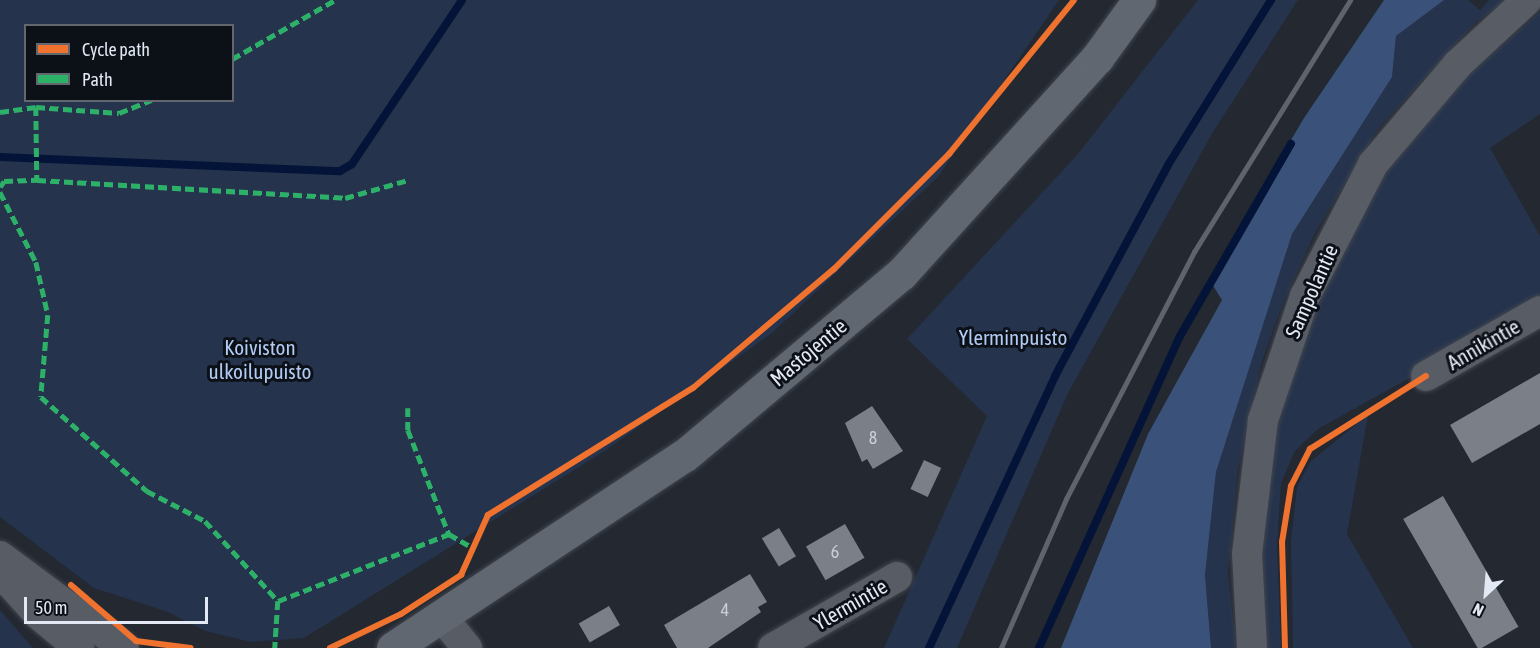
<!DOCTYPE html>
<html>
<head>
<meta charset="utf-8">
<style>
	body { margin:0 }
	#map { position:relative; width:1540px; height:648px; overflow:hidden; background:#232831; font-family:"Asap Condensed",sans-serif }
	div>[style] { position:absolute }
	.green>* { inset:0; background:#25334d }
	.forest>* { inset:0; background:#3a527a }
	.stream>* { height:8px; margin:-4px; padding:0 4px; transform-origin:4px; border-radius:4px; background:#031438 }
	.building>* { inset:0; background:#7b8088; transform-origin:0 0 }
	.roads { filter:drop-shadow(0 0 2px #40454d) drop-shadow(0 0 2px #40454d) }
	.minor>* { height:30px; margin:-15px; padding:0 15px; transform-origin:15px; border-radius:15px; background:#585c64 }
	.major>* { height:33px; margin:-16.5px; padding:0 16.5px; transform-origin:16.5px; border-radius:16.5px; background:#616771 }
	.rail>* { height:4.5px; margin:-2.25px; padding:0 2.25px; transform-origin:2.25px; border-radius:2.25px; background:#60646a }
	.quiet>* { height:4.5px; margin-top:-2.25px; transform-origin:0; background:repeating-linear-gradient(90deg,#2db169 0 9px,transparent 0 13.5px) }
	.cycleway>* { height:6px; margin:-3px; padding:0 3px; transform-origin:3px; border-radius:3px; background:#ef722f }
	span { translate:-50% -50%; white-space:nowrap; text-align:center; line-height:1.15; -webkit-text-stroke:6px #0c1017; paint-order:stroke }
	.number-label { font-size:18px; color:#c8cfd9 }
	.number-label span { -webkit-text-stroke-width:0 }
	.street-label { font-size:21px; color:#e2e9f4 }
	.park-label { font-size:21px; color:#b1cbf5 }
	.legend { position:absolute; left:24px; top:24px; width:210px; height:78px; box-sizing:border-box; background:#0c1017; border:2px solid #62676f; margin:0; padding:8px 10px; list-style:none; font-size:18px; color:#e2e9f4 }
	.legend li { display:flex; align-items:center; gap:12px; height:30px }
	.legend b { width:30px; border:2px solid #62676f }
	.north { position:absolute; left:1456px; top:564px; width:60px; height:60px; -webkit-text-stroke:4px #0c1017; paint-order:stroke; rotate:206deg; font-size:16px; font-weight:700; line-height:24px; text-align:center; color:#e2e9f4 }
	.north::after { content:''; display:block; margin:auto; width:21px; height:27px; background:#e2e9f4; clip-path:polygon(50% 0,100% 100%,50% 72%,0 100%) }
	.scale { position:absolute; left:24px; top:597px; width:184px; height:27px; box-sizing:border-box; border:3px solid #e2e9f4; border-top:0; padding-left:8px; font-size:18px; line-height:21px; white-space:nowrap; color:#e2e9f4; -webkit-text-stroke:4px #0c1017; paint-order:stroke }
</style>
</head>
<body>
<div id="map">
	<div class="green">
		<i style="clip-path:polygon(evenodd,0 0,1059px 0,938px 177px,771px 334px,603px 452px,304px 638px,251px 642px,205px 631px,168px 612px,94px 588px,0 517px,0 0,26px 26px,232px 26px,232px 100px,26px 100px,26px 26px)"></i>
		<i style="clip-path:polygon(1198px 0,1298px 0,1213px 132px,1068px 393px,957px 648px,884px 648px,987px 416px,907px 339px,1078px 154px)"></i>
		<i style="clip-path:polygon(1444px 0,1468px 0,1480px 10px,1489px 0,1506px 0,1476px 22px,1378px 129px,1316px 231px,1284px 300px,1261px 364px,1238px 468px,1228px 573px,1236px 648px,1211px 648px,1205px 575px,1216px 472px,1292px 234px,1392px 77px,1396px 36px)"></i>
		<i style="clip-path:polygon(1540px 12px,1540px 114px,1490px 148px,1540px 236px,1540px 305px,1318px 429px,1295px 451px,1281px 483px,1277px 545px,1281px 648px,1266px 648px,1260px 548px,1275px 430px,1321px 286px,1378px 183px,1462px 81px)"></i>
		<i style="clip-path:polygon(1368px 415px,1347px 534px,1413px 648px,1293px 648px,1291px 542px,1297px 487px,1311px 461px)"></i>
		<i style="clip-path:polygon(0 610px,33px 648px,0 648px)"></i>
	</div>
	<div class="forest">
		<i style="clip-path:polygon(1384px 0,1444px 0,1396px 36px,1392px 77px,1292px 234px,1216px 472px,1205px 575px,1211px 648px,1061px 648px,1148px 434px,1222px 300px,1209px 279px,1304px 118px)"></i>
	</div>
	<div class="stream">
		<i style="left:0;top:157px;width:340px;rotate:2.4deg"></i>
		<i style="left:340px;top:171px;width:14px;rotate:-30deg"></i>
		<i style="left:352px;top:164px;width:197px;rotate:-56.1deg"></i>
		<i style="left:929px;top:648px;width:300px;rotate:-65.1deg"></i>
		<i style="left:1055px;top:376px;width:239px;rotate:-61.8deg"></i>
		<i style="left:1168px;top:165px;width:195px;rotate:-58deg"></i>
		<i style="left:1039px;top:648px;width:342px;rotate:-65.7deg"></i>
		<i style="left:1180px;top:336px;width:222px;rotate:-60deg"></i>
	</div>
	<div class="building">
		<i style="clip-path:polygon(1540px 373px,1540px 424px,1472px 463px,1450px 425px)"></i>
		<i style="clip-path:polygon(872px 406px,903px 451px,873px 469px,867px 459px,862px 462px,845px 423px)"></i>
		<i style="left:924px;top:460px;width:19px;height:32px;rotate:25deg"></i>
		<i style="left:1443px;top:496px;width:151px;height:46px;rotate:60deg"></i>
		<i style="left:845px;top:524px;width:39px;height:45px;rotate:60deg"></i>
		<i style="left:779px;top:528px;width:33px;height:20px;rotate:59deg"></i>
		<i style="clip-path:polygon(750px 574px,767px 602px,758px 607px,761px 612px,708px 648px,677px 648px,664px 625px)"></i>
		<i style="left:609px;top:606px;width:22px;height:35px;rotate:60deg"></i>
	</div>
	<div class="roads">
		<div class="minor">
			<i style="left:1426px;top:376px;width:131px;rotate:-29.7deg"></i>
			<i style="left:0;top:556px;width:154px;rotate:36.6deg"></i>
			<i style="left:0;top:572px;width:58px;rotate:47.8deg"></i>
			<i style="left:39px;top:615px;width:52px;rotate:39.5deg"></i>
			<i style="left:442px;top:617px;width:40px;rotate:51deg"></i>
			<i style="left:773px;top:648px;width:143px;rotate:-29.8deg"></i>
			<i style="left:1252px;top:648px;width:94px;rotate:-93deg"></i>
			<i style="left:1247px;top:554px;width:135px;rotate:-83.2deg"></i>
			<i style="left:1263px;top:420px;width:131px;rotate:-71.3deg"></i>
			<i style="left:1305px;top:296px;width:148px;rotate:-62.7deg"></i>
			<i style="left:1373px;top:164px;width:131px;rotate:-49.6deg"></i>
			<i style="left:1458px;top:64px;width:94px;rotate:-42.8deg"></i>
		</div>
		<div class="major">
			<i style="left:393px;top:648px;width:350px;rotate:-33.5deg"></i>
			<i style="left:685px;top:455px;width:282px;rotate:-40deg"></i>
			<i style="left:901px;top:274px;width:292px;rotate:-47.8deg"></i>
			<i style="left:1097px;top:58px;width:72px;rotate:-54.1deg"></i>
		</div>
	</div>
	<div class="rail">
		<i style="left:1001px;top:648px;width:163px;rotate:-66.4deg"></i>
		<i style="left:1066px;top:499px;width:278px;rotate:-62.6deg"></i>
		<i style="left:1194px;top:252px;width:296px;rotate:-58.2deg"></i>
	</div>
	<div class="quiet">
		<i style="left:232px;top:59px;width:119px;rotate:-29.8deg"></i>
		<i style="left:36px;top:107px;width:73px;rotate:89.2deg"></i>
		<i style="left:0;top:112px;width:36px;rotate:-8deg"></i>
		<i style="left:36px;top:107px;width:83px;rotate:4.1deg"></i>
		<i style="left:119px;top:113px;width:35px;rotate:-22deg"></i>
		<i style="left:0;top:187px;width:7px;rotate:-56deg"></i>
		<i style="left:4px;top:181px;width:33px;rotate:-2deg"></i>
		<i style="left:37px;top:180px;width:309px;rotate:3.3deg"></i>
		<i style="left:345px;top:198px;width:66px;rotate:-15.9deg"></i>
		<i style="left:0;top:192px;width:79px;rotate:62.8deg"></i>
		<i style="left:36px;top:262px;width:54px;rotate:77.2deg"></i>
		<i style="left:48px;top:315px;width:82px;rotate:94.9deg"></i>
		<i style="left:41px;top:397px;width:142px;rotate:41.6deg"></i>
		<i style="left:147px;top:491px;width:65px;rotate:27.3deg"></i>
		<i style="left:205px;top:521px;width:108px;rotate:47.6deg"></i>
		<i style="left:278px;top:601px;width:47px;rotate:93.7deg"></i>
		<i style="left:408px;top:408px;width:22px;rotate:90deg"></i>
		<i style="left:408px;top:430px;width:112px;rotate:68.5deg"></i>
		<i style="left:449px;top:534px;width:28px;rotate:30deg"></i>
		<i style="left:278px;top:601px;width:184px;rotate:-21.4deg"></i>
	</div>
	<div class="cycleway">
		<i style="left:71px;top:585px;width:86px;rotate:40.7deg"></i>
		<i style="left:136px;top:641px;width:55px;rotate:7.3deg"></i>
		<i style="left:330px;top:648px;width:79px;rotate:-25.6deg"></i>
		<i style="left:401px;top:614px;width:72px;rotate:-33deg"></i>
		<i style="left:461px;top:575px;width:66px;rotate:-65.8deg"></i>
		<i style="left:488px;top:515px;width:241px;rotate:-31.8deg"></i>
		<i style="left:693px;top:388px;width:185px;rotate:-40.2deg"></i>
		<i style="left:834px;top:269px;width:163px;rotate:-45deg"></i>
		<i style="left:949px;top:154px;width:198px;rotate:-50.9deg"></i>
		<i style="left:1285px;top:648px;width:106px;rotate:-91.6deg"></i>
		<i style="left:1282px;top:542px;width:57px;rotate:-80.9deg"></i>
		<i style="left:1291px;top:486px;width:42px;rotate:-62.8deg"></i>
		<i style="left:1310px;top:449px;width:137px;rotate:-32.2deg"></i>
	</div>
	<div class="number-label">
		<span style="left:873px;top:438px">8</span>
		<span style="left:835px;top:552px">6</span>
		<span style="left:725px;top:610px">4</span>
	</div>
	<div class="street-label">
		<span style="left:1311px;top:291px;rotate:-66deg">Sampolantie</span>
		<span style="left:1483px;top:344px;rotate:-30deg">Annikintie</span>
		<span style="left:808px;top:352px;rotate:-40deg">Mastojentie</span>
		<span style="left:850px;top:604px;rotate:-30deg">Ylermintie</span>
	</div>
	<div class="park-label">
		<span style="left:1013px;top:337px">Ylerminpuisto</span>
		<span style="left:260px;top:359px">Koiviston<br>ulkoilupuisto</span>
	</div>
	<ul class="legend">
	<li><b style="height:8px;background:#ef722f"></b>Cycle path</li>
	<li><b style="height:8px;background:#2db169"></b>Path</li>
	</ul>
	<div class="north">N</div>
	<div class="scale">50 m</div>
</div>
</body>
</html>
